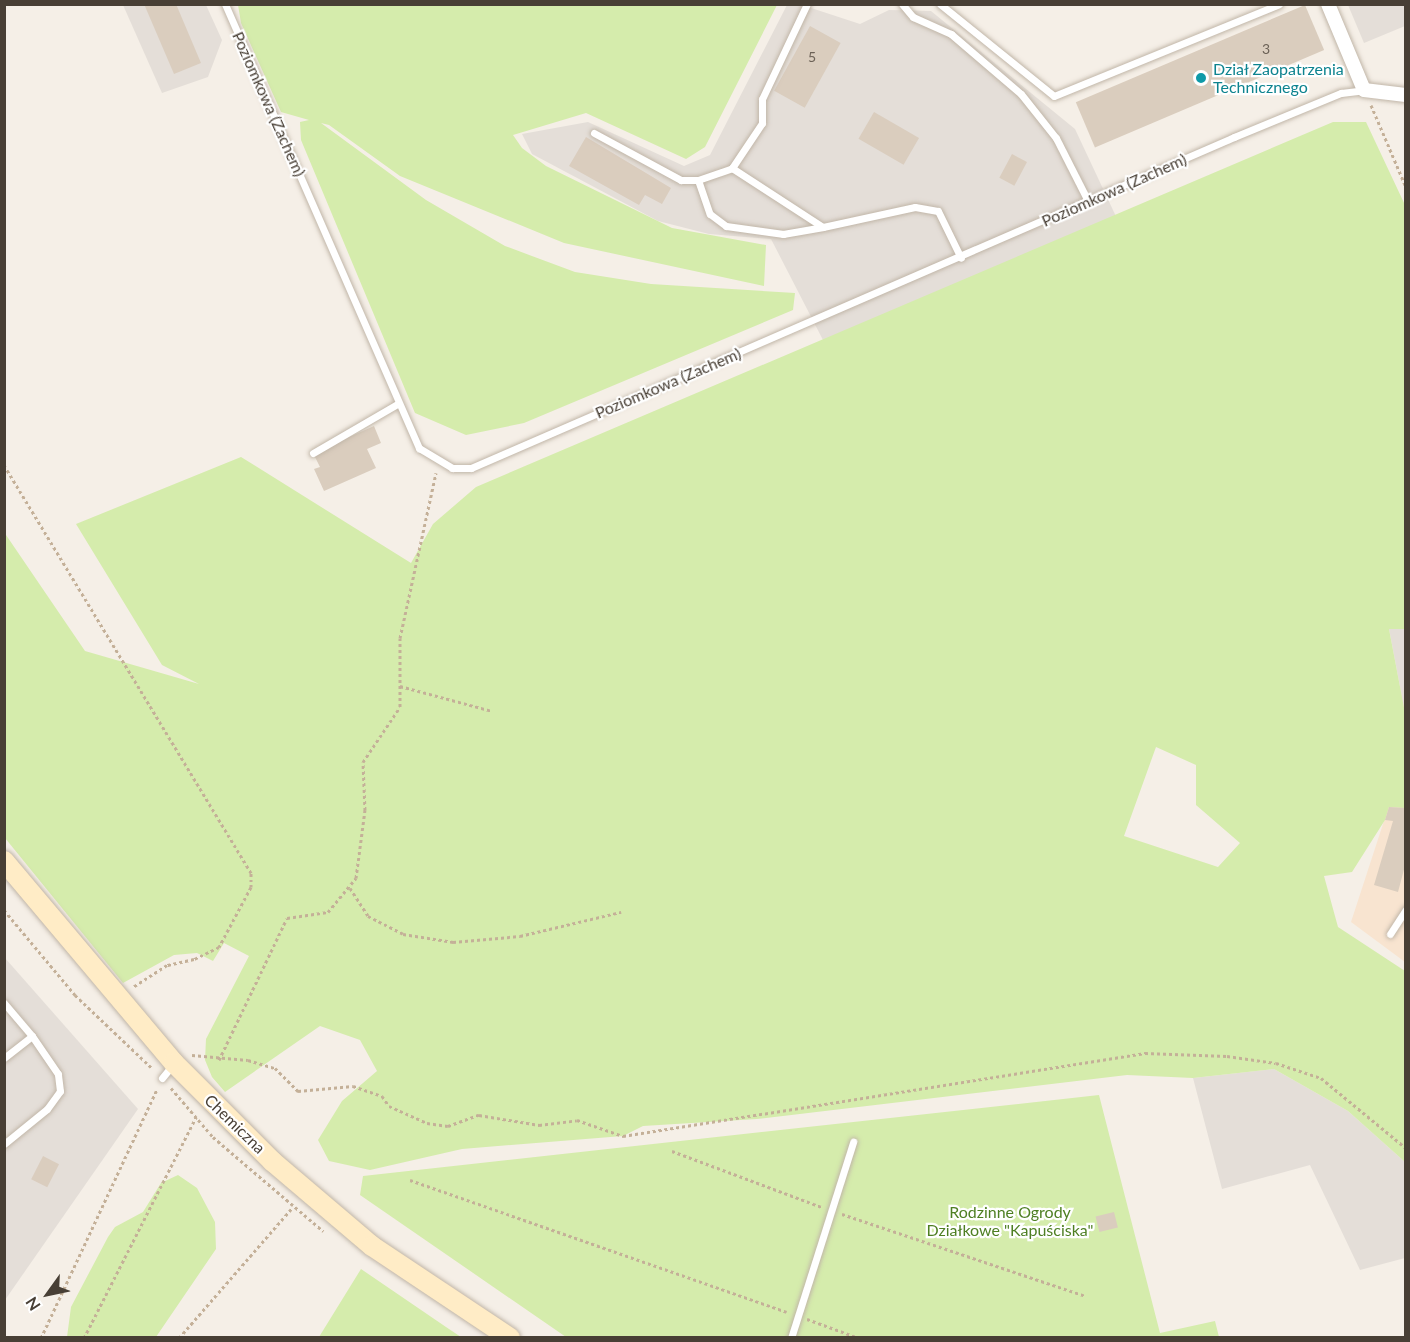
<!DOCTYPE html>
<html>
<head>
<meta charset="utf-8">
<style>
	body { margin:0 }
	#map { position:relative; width:1410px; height:1342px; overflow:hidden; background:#f5efe7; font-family:Lato,sans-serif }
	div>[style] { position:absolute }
	.commercial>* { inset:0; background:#f8e4d0 }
	.industrial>* { inset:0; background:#e4ded8 }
	.green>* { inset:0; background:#d5ecac }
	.building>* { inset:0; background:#dacdbe; transform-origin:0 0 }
	.path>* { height:3px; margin-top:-1.5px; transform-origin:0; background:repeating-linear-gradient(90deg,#c4b098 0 3px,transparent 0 6px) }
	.roads { filter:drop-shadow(0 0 2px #c1b6a8) drop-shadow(0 0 2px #c1b6a8) }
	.lane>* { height:7px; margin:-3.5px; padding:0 3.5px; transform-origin:3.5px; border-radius:3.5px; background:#fff }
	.street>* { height:14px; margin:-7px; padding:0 7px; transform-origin:7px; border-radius:7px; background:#fff }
	.secondary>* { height:20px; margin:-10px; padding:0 10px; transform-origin:10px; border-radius:10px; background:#ffecc6 }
	.dots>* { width:16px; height:16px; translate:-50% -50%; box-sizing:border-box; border:3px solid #fff; border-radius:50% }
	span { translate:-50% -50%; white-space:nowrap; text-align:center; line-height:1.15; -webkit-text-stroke:4.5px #fff; paint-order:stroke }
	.number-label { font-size:14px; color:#6c6257 }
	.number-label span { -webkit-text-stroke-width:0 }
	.culture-label { font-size:16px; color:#0d838f }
	.left { translate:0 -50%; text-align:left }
	.street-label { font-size:16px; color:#483f35 }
	.park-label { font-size:16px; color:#4e7f23 }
	.frame { position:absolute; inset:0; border:6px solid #483f35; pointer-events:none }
	.north { position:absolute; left:18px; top:1264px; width:60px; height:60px; -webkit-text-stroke:4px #fff; paint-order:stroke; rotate:237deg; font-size:16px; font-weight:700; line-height:24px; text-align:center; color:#483f35 }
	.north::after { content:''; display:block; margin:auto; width:21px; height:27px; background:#483f35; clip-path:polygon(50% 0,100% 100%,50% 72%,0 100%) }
</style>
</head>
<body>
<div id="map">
	<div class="commercial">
		<i style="clip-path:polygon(1405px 613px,1405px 962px,1351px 922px,1397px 781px,1402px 614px)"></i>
	</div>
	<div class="industrial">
		<i style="clip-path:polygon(123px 5px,206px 5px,222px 40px,208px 77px,162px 93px)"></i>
		<i style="clip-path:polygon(787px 5px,802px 5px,860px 24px,889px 10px,931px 11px,1075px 129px,1120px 225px,823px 340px,771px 239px,709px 234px,658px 221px,532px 154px,522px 134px,588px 122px,684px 166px,710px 155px)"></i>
		<i style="clip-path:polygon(1348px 5px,1405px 5px,1405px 26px,1364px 43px)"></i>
		<i style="clip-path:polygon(1389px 629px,1405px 629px,1405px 713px)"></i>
		<i style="clip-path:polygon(5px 958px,138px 1109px,5px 1300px)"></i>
		<i style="clip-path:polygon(1274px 1069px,1348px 1111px,1405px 1162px,1405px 1258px,1360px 1270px,1310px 1165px,1222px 1189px,1193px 1078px)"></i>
	</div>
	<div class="green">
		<i style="clip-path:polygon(238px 5px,777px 5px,705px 147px,686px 159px,586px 113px,513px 135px,522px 148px,546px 166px,672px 228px,766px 245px,764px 286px,564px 243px,400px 176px,329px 125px,321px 123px,426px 200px,505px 246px,575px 272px,651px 284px,795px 293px,793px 310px,524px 423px,466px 435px,415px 413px,301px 140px,300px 122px,309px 120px,281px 112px,241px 23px)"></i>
		<i style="clip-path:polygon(evenodd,1333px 122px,1366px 122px,1405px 205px,1406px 629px,1389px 629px,1405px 713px,1405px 808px,1389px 807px,1385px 820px,1352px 872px,1324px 876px,1338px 927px,1405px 971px,1405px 1162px,1348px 1111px,1274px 1069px,1193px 1078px,1127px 1075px,757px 1119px,643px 1126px,623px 1136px,462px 1149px,370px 1170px,329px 1161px,318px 1140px,342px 1101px,377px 1071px,360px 1040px,320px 1026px,225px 1092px,212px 1077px,205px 1060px,206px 1039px,249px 956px,224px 943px,213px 961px,197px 953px,174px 955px,123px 983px,5px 838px,4px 532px,85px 651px,199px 684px,162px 665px,76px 524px,241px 457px,411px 563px,433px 524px,476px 487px,1333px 122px,1156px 747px,1196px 765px,1196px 805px,1240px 843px,1218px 867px,1124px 836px,1156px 747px)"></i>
		<i style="clip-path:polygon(1099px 1095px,1160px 1333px,1215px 1321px,1219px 1337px,566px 1337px,360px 1195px,363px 1176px)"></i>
		<i style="clip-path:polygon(178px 1175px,197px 1188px,215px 1222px,216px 1249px,156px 1337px,67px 1337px,71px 1307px,108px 1237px,115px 1227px,143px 1212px,161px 1183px)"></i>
		<i style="clip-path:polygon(361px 1269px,446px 1327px,461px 1337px,319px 1337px)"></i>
	</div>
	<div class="building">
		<i style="clip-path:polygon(144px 4px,176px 4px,201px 63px,174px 74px)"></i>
		<i style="left:1305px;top:5px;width:49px;height:249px;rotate:67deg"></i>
		<i style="left:810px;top:26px;width:35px;height:74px;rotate:29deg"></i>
		<i style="left:874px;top:112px;width:52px;height:31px;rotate:30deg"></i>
		<i style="clip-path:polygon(586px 137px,671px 188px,662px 204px,645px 195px,639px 205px,569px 166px)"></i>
		<i style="left:1012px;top:154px;width:17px;height:27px;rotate:28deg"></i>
		<i style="clip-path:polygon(374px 426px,381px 443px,367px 449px,376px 468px,324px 491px,314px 469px,320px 467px,313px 453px)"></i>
		<i style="clip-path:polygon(1389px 807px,1406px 808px,1406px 862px,1398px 892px,1374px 885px,1393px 821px,1385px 820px)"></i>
		<i style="left:43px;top:1156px;width:18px;height:26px;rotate:27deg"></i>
		<i style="left:1114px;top:1212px;width:16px;height:19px;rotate:76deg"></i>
	</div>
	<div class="path">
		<i style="left:1371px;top:105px;width:89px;rotate:66.9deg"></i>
		<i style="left:4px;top:465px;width:477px;rotate:58.8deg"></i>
		<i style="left:251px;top:873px;width:14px;rotate:90deg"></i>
		<i style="left:251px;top:887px;width:68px;rotate:118.1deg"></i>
		<i style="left:219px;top:947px;width:28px;rotate:154deg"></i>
		<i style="left:194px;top:959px;width:28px;rotate:167deg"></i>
		<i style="left:167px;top:965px;width:40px;rotate:147.1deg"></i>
		<i style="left:400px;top:686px;width:95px;rotate:15.2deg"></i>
		<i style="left:350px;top:888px;width:33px;rotate:57deg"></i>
		<i style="left:368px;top:916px;width:39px;rotate:27deg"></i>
		<i style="left:403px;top:934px;width:51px;rotate:9.1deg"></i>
		<i style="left:453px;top:942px;width:67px;rotate:-5.1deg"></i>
		<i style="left:520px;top:936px;width:104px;rotate:-13.4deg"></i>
		<i style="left:4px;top:910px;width:111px;rotate:50.1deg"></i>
		<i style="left:75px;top:995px;width:106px;rotate:43.5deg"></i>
		<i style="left:192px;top:1055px;width:56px;rotate:5.1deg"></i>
		<i style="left:248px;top:1060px;width:28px;rotate:17deg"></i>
		<i style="left:275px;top:1068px;width:33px;rotate:45deg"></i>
		<i style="left:298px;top:1091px;width:55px;rotate:-5.2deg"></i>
		<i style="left:353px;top:1086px;width:31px;rotate:19deg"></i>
		<i style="left:382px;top:1096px;width:12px;rotate:55deg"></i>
		<i style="left:389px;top:1106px;width:42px;rotate:24.1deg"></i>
		<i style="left:427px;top:1123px;width:21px;rotate:8deg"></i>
		<i style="left:448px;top:1126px;width:33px;rotate:-20deg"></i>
		<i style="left:479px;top:1115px;width:61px;rotate:9.5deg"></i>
		<i style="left:539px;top:1125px;width:38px;rotate:-7deg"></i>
		<i style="left:577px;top:1120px;width:49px;rotate:19.2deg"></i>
		<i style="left:623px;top:1136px;width:529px;rotate:-9.03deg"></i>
		<i style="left:1145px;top:1053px;width:82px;rotate:2.1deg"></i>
		<i style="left:1227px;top:1056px;width:49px;rotate:8.1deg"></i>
		<i style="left:1276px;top:1063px;width:47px;rotate:18.4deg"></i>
		<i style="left:1321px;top:1078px;width:110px;rotate:39.5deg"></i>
		<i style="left:219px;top:1060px;width:157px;rotate:-64.4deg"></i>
		<i style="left:287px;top:918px;width:41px;rotate:-8.3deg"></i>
		<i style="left:328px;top:912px;width:44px;rotate:-50.5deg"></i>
		<i style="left:356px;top:878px;width:69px;rotate:-82.5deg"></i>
		<i style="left:365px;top:810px;width:48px;rotate:-92.4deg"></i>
		<i style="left:363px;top:762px;width:66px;rotate:-56.1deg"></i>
		<i style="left:400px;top:707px;width:69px;rotate:-90deg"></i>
		<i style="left:400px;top:638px;width:169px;rotate:-77.7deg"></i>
		<i style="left:171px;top:1088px;width:65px;rotate:49.4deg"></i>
		<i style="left:213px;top:1137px;width:145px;rotate:40.5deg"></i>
		<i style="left:672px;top:1151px;width:160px;rotate:20.5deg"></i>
		<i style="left:410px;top:1180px;width:399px;rotate:19.3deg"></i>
		<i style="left:842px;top:1214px;width:256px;rotate:18.6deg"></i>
		<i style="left:807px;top:1319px;width:55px;rotate:20.1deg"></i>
		<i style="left:41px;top:1338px;width:275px;rotate:-65deg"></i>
		<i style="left:84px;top:1338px;width:248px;rotate:-63.1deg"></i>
		<i style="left:179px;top:1338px;width:174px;rotate:-49deg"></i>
	</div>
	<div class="roads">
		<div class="lane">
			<i style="left:225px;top:4px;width:485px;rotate:66.4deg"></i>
			<i style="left:419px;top:448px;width:39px;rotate:31deg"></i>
			<i style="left:452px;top:468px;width:19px"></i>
			<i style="left:471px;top:468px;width:832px;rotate:-23.45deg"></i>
			<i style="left:1234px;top:137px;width:116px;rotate:-22.4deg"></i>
			<i style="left:1341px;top:93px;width:23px;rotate:-7deg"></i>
			<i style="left:902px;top:4px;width:17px;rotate:50deg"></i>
			<i style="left:913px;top:17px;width:42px;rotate:24.1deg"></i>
			<i style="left:951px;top:34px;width:92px;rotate:40.6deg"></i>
			<i style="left:1021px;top:94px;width:56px;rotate:51.5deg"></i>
			<i style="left:1056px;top:138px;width:71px;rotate:63.1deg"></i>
			<i style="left:940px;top:4px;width:146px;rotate:38.9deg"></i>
			<i style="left:1054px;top:96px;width:243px;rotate:-22.2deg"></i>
			<i style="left:594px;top:133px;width:99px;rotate:28.4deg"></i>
			<i style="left:681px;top:180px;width:17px"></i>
			<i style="left:698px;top:180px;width:36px;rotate:-19deg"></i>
			<i style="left:732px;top:168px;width:54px;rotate:-56.3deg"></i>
			<i style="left:762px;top:123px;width:24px;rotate:-90deg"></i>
			<i style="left:762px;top:99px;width:105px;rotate:-64.7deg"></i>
			<i style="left:732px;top:168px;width:108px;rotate:33deg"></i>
			<i style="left:823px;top:227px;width:94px;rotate:-12.3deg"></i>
			<i style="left:915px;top:207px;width:23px;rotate:10deg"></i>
			<i style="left:938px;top:211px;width:52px;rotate:63.9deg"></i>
			<i style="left:698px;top:180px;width:36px;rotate:71deg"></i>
			<i style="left:710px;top:214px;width:20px;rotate:37deg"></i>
			<i style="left:726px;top:226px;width:58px;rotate:8deg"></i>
			<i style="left:783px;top:234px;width:41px;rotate:-9.9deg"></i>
			<i style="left:313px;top:453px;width:99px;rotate:-30.2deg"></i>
			<i style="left:1390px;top:934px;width:30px;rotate:-57deg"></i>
			<i style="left:4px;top:1003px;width:43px;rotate:49.7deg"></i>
			<i style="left:32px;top:1036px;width:36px;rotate:142deg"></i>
			<i style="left:162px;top:1078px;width:19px;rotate:-51deg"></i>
			<i style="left:4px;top:1144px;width:55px;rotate:-39.1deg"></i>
			<i style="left:47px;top:1109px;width:22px;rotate:-54deg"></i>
			<i style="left:60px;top:1091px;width:17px;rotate:-97deg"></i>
			<i style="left:58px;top:1074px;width:46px;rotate:-124.4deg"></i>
			<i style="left:791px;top:1338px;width:206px;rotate:-72.4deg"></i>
		</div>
		<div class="street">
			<i style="left:1328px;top:4px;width:93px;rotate:67.3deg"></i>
			<i style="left:1364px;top:90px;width:42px;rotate:6.8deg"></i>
		</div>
		<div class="secondary">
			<i style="left:4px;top:861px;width:264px;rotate:49.9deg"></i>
			<i style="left:174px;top:1063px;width:139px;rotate:45deg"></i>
			<i style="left:272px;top:1161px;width:131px;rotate:40.4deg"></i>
			<i style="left:372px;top:1246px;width:166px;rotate:33.7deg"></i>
		</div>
	</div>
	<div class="dots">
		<i style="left:1201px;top:78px;background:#0f9aa8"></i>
	</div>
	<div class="number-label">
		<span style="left:1266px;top:49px">3</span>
		<span style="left:812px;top:57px">5</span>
	</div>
	<div class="culture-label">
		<span class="left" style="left:1213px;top:78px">Dział Zaopatrzenia<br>Technicznego</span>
	</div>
	<div class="street-label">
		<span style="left:269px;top:104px;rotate:66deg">Poziomkowa (Zachem)</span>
		<span style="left:1114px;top:190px;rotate:-24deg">Poziomkowa (Zachem)</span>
		<span style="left:668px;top:383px;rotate:-23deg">Poziomkowa (Zachem)</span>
		<span style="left:235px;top:1124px;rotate:44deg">Chemiczna</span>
	</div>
	<div class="park-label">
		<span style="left:1010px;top:1221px">Rodzinne Ogrody<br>Działkowe "Kapuściska"</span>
	</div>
	<div class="frame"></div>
	<div class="north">N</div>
</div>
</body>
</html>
